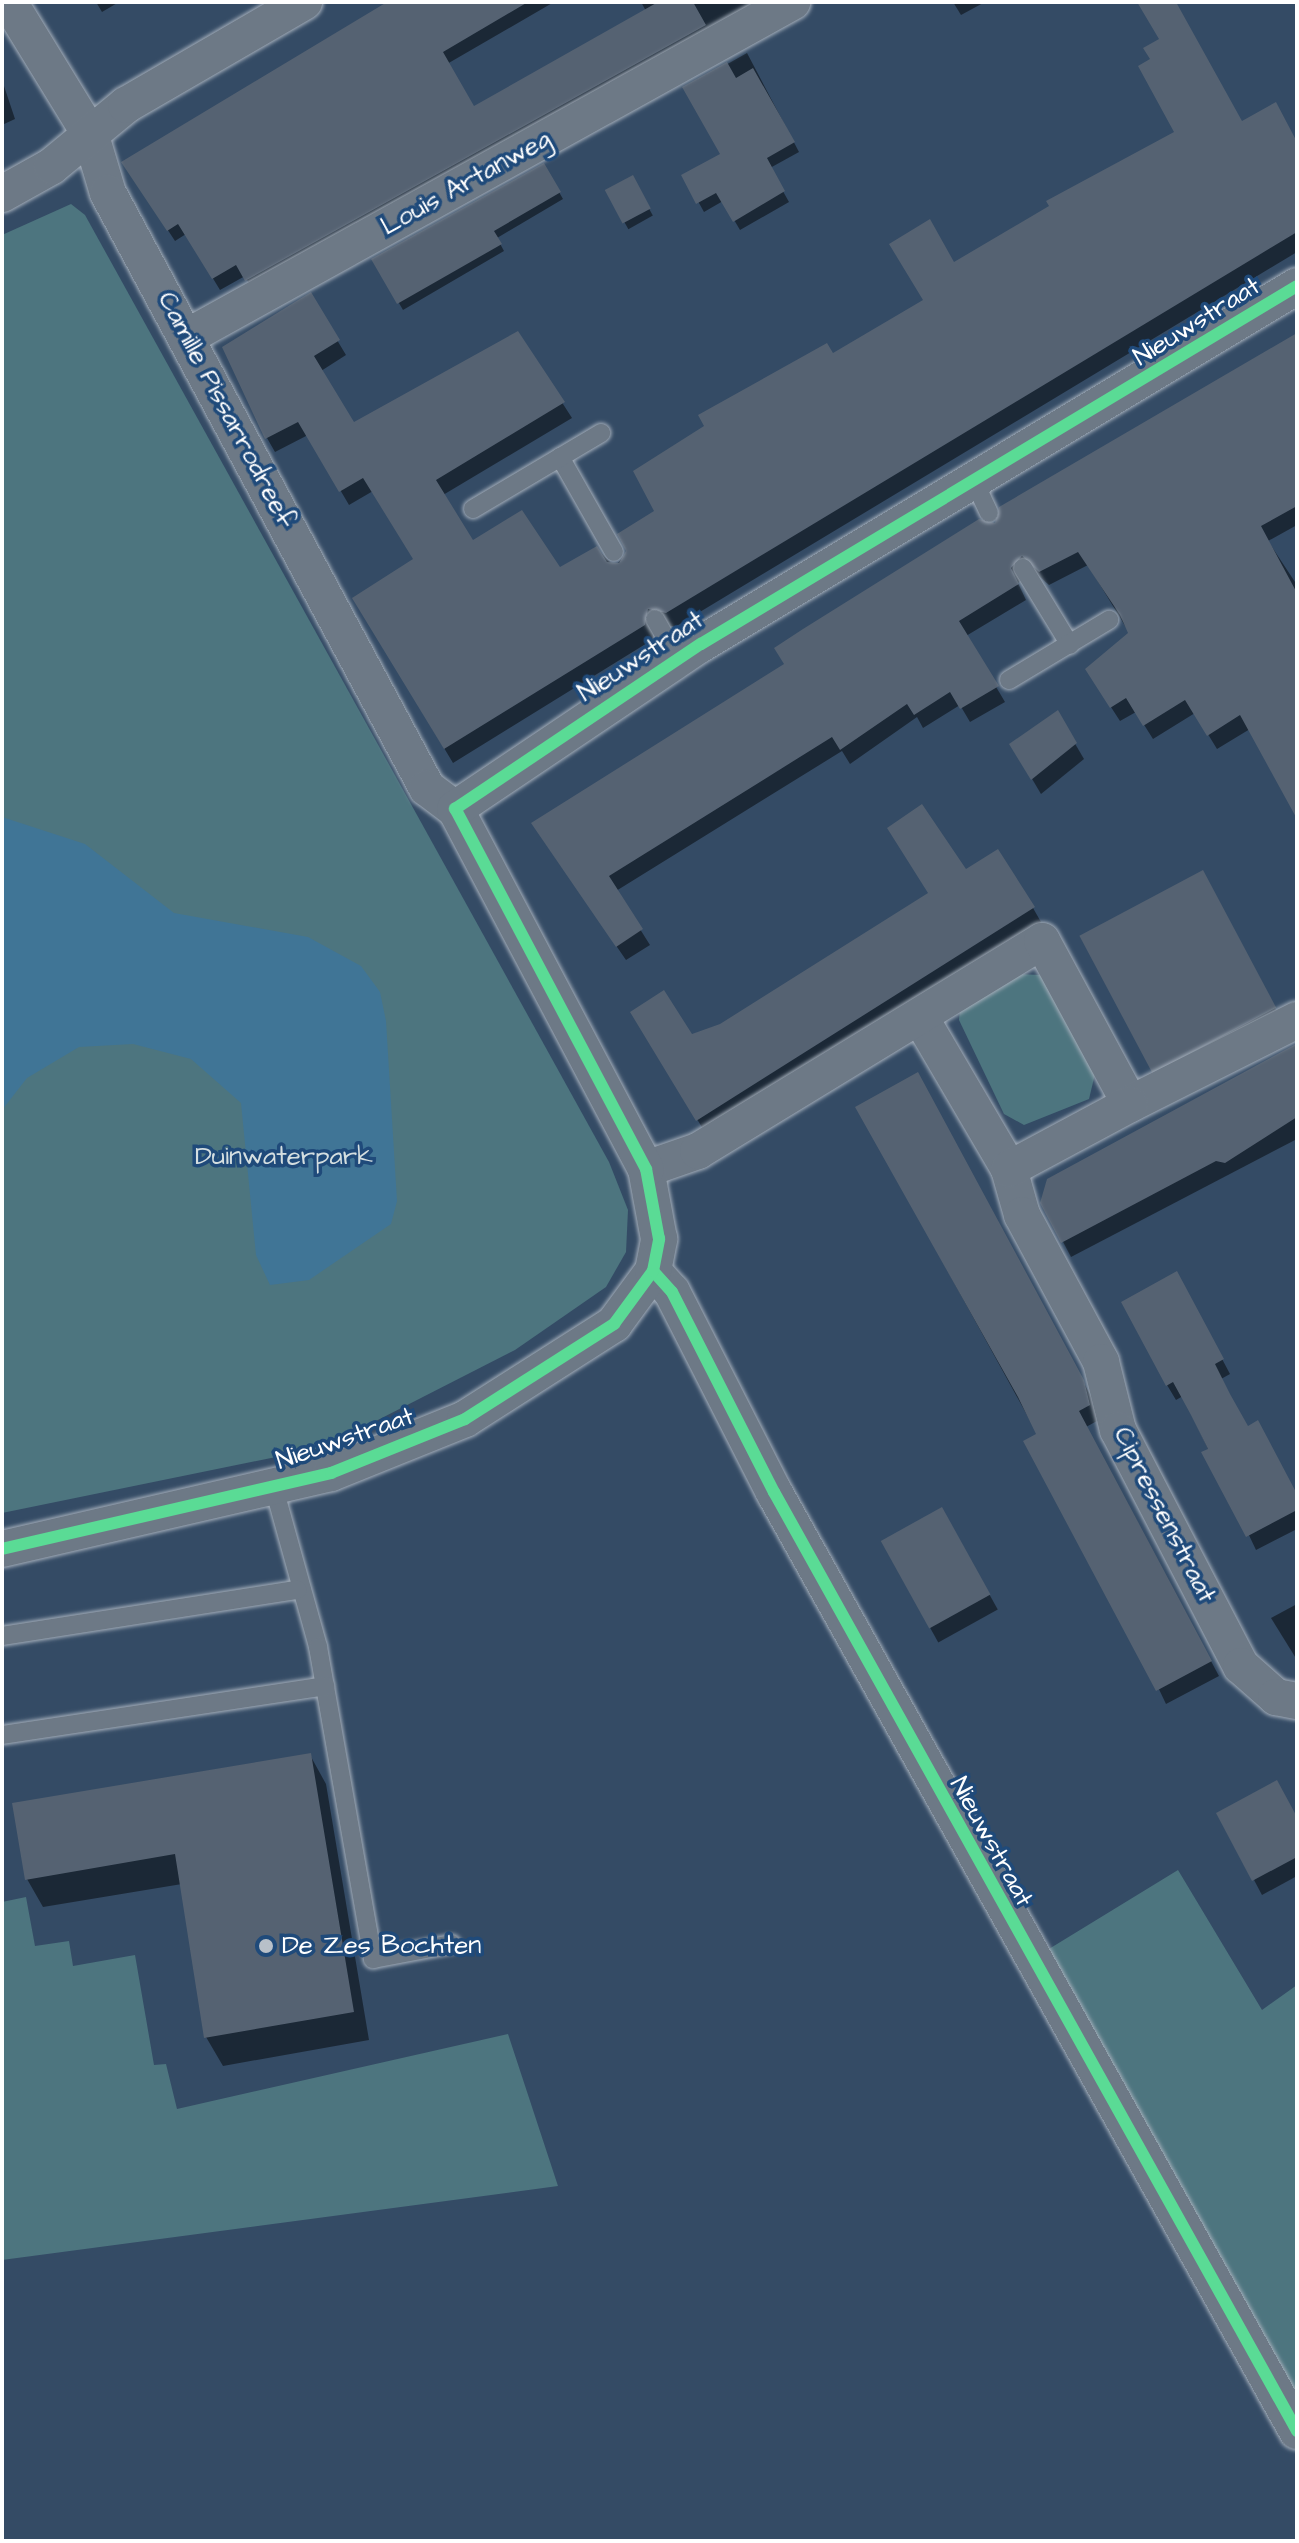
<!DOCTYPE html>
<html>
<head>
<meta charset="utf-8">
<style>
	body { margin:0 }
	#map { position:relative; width:1299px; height:2543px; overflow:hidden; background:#344b65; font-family:"Architects Daughter",sans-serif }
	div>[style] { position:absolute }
	.green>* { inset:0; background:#4d757f }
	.water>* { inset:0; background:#407596 }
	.shadow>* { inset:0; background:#0007; transform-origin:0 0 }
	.building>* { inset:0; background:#556272; transform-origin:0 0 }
	.roads { filter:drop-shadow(0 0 2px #a4aeba) drop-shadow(0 0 2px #a4aeba) }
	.service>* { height:18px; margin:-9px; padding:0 9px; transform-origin:9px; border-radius:9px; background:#6d7986 }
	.minor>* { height:36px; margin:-18px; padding:0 18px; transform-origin:18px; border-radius:18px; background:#6d7986 }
	.cycleway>* { height:12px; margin:-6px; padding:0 6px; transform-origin:6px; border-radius:6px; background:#5adb95 }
	.dots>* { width:22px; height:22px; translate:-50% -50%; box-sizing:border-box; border:4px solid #1f4a7a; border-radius:50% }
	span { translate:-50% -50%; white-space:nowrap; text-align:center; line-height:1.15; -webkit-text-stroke:7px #1f4a7a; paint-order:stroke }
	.street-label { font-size:26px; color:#fff }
	.park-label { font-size:26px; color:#d4dee0 }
	.poi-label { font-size:26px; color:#fff }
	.left { translate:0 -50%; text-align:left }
	.frame { position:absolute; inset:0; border:4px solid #fff; pointer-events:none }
</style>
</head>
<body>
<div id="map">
	<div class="green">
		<i style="clip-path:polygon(71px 204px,85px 215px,609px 1162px,628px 1210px,626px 1252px,606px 1287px,515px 1350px,325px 1447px,2px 1513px,2px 235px)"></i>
		<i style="clip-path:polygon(1013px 974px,1042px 975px,1095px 1074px,1089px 1099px,1024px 1125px,1004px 1114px,959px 1020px,960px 1009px)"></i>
		<i style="clip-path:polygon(1178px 1870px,1262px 2010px,1297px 1985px,1297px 2398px,1044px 1952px)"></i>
		<i style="clip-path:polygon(26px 1897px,35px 1946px,69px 1941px,73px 1966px,135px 1955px,154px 2065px,166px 2064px,177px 2109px,508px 2034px,558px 2186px,2px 2260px,2px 1902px)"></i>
	</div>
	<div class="water">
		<i style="clip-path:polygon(2px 817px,85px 844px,174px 913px,308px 937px,361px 966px,380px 992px,386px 1021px,397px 1201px,391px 1224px,309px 1280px,270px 1285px,256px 1255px,241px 1103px,191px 1059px,133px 1044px,79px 1047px,27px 1078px,2px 1110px)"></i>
	</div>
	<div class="shadow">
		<i style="clip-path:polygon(96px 2px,119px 2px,102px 12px)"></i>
		<i style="clip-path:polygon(397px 2px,554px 2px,447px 64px,474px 108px,646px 11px,641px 2px,771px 2px,253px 291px,245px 276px,220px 290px,186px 234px,175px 241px,124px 163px)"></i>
		<i style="clip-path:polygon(953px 2px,985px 2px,961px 15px)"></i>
		<i style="clip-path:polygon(1140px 2px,1175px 2px,1242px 124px,1297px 145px,1297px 252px,675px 627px,656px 623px,652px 640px,453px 763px,355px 599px,415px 560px,373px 491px,349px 505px,308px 435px,275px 452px,267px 438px,310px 295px,346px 355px,321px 371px,354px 425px,518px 334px,572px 418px,443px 495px,472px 543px,559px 570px,596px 548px,615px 567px,657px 512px,833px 356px,925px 301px,954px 265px,1177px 133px,1152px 60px,1161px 40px)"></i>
		<i style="clip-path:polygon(747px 53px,799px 152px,770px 168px,789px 202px,740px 230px,723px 201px,704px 212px,684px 176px,722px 154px,685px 88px)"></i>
		<i style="clip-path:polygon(2px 80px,15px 119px,2px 125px)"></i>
		<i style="clip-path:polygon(544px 166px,563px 199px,497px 238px,504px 251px,403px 310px,374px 260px)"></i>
		<i style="left:632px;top:178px;width:43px;height:28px;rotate:61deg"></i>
		<i style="clip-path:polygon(1297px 334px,1297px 525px,1268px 541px,1297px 585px,1297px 768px,1250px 729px,1217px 749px,1195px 713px,1153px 739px,1136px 712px,1120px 721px,1096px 684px,1130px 634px,1088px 565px,1049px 585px,1031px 569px,1018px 583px,1026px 600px,966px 636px,1005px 702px,970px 722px,960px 705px,923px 728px,917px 717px,850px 764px,842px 751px,616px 891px,650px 945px,626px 960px,542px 838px,786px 665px)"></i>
		<i style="clip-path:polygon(1057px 713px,1084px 759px,1041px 794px,1012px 745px)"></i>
		<i style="clip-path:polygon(965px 872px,1033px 908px,1041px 922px,706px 1134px,633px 1013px,695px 1042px)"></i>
		<i style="clip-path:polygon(1202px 873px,1282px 1021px,1161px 1082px,1153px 1069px)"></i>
		<i style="clip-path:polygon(1297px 1048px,1297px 1139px,1071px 1257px,1042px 1202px,1049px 1181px)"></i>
		<i style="clip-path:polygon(926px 1090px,1092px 1398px,1097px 1421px,1086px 1427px,1219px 1676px,1166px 1704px,1038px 1435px,858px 1108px)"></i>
		<i style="clip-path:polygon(1185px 1289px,1230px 1374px,1221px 1379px,1247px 1428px,1297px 1497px,1297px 1529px,1256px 1550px,1183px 1396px,1176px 1400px,1167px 1385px)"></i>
		<i style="left:942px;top:1509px;width:115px;height:68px;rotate:61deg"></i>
		<i style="clip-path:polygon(1297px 1604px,1297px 1660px,1271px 1618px)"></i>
		<i style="clip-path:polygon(310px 1755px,326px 1784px,369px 2040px,223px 2066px,206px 2037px,182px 1884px,43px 1907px,27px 1879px)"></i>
		<i style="clip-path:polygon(1297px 1820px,1297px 1876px,1262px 1895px,1254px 1880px)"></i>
	</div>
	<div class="building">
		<i style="clip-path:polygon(387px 2px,528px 2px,443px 52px,474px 106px,658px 2px,693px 2px,706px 25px,245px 281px,236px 265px,212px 279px,178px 224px,167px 231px,121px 162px)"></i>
		<i style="clip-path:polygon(1137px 2px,1176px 2px,1242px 121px,1276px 102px,1297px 142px,1297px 232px,666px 613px,648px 609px,645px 625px,444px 749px,352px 598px,413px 559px,363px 478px,339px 492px,298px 422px,265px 439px,222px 347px,311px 292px,340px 340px,314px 356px,354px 422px,518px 331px,565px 402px,436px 480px,473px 540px,522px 510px,560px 567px,597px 546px,607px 562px,619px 563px,626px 551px,617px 534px,654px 511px,633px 471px,704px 426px,698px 415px,827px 343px,833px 353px,923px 300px,889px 244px,930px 219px,954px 262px,1049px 206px,1046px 201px,1174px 132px,1138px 66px,1150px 59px,1143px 48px,1159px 39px)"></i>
		<i style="clip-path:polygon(727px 62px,736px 78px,753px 68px,795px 142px,767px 158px,785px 191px,733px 222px,716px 193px,696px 204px,681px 175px,720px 154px,682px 87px)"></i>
		<i style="clip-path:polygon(544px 163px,561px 192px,494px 231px,502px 244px,397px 304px,371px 259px)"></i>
		<i style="left:633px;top:175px;width:38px;height:32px;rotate:62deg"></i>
		<i style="clip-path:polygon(1297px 333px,1297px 506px,1261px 526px,1297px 593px,1297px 819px,1240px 715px,1207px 736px,1185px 700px,1143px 726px,1126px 698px,1110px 708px,1085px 669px,1128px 633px,1120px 615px,1078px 552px,1039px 572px,1022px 556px,1011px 568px,1019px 584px,959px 621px,999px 686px,960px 709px,950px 692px,914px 715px,907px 704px,840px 750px,832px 737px,609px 876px,643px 929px,616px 947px,531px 823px,784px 664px,774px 648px,803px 629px,979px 519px,995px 523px,999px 507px)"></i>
		<i style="clip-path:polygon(1058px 710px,1077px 743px,1031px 780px,1009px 744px)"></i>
		<i style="clip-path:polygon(922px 804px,966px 869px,998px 849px,1035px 907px,696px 1121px,630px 1012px,664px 990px,692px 1034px,720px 1024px,928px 893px,887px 828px)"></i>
		<i style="left:1203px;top:870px;width:156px;height:140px;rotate:62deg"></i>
		<i style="clip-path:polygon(1296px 1044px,1297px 1117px,1225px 1163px,1216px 1161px,1061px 1243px,1040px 1203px,1047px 1179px)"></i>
		<i style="clip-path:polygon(918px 1072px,1084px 1380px,1090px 1405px,1079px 1411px,1212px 1661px,1156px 1691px,1023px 1441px,1036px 1434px,1018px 1397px,855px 1107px)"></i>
		<i style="clip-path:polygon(1177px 1271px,1224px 1359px,1215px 1364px,1230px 1394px,1248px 1426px,1258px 1420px,1297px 1494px,1297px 1510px,1246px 1537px,1201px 1452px,1208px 1449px,1191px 1415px,1173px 1382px,1166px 1386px,1121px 1302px)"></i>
		<i style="left:942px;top:1507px;width:100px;height:70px;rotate:61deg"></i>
		<i style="clip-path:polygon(311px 1753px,354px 2012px,204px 2038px,175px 1854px,25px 1880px,12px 1803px)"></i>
		<i style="clip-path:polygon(1277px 1780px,1297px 1817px,1297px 1857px,1252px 1881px,1216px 1813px)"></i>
	</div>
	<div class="roads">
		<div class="service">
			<i style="left:560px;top:457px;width:109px;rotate:60.4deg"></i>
			<i style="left:975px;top:483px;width:33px;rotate:65deg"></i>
			<i style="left:473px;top:509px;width:149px;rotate:-30.7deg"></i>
			<i style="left:1023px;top:568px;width:90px;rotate:58.6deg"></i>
			<i style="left:655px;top:619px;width:46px;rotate:60.1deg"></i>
			<i style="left:1009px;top:680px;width:117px;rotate:-31deg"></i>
			<i style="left:274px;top:1488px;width:165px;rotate:74.5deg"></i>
			<i style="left:318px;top:1647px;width:317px;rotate:80deg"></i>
			<i style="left:373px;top:1959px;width:80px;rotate:-10.8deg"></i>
			<i style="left:2px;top:1636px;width:299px;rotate:-8.9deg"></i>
			<i style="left:2px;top:1735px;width:327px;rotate:-8.6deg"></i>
		</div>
		<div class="minor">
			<i style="left:9px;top:2px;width:157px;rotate:58.5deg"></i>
			<i style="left:91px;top:136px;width:59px;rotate:73.4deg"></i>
			<i style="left:108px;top:193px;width:675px;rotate:61.8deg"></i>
			<i style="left:427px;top:788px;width:35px;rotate:37deg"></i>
			<i style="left:2px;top:194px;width:57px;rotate:-29.2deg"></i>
			<i style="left:52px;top:166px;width:96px;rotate:-39.5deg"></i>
			<i style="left:126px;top:105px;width:206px;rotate:-30.1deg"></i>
			<i style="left:187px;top:337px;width:692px;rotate:-28.97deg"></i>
			<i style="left:920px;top:1017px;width:176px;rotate:59.6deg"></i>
			<i style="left:1009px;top:1169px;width:48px;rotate:74.2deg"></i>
			<i style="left:1022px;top:1215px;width:167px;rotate:61.7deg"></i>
			<i style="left:1101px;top:1362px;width:70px;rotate:76deg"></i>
			<i style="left:1118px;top:1430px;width:266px;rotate:62.5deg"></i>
			<i style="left:1241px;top:1666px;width:47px;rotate:41.5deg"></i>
			<i style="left:1276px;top:1697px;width:21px;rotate:11deg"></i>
			<i style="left:646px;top:1169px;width:55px;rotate:-19.1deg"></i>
			<i style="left:698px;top:1151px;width:403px;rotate:-31.4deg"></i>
			<i style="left:1042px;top:941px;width:185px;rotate:61.6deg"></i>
			<i style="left:1130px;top:1104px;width:187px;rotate:-26.7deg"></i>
			<i style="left:1009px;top:1169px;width:137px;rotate:-28.2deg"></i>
			<i style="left:653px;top:1271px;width:28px;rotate:48deg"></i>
			<i style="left:672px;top:1292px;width:225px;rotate:63deg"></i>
			<i style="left:774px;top:1492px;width:1075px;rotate:60.88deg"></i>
			<i style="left:2px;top:1549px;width:338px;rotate:-13deg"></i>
			<i style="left:331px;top:1473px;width:144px;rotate:-21.9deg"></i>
			<i style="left:465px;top:1419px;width:177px;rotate:-32.5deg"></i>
			<i style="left:614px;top:1324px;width:66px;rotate:-53.7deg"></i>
			<i style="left:653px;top:1271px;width:33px;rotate:-79deg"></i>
			<i style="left:659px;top:1239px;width:71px;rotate:-100.5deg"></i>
			<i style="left:646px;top:1169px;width:408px;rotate:-117.9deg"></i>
			<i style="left:455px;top:809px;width:296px;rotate:-33.9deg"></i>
			<i style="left:701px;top:644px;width:695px;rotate:-30.99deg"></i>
		</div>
	</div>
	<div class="cycleway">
		<i style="left:653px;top:1271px;width:28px;rotate:48deg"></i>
		<i style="left:672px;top:1292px;width:225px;rotate:63deg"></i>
		<i style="left:774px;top:1492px;width:1075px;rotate:60.88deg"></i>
		<i style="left:2px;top:1549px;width:338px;rotate:-13deg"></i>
		<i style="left:331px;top:1473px;width:144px;rotate:-21.9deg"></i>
		<i style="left:465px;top:1419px;width:177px;rotate:-32.5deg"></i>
		<i style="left:614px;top:1324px;width:66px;rotate:-53.7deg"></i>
		<i style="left:653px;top:1271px;width:33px;rotate:-79deg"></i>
		<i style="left:659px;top:1239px;width:71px;rotate:-100.5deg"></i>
		<i style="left:646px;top:1169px;width:408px;rotate:-117.9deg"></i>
		<i style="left:455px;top:809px;width:296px;rotate:-33.9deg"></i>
		<i style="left:701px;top:644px;width:695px;rotate:-30.99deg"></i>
	</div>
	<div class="dots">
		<i style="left:266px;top:1946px;background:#b8c0c9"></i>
	</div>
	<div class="street-label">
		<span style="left:466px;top:183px;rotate:-29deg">Louis Artanweg</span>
		<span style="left:1197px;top:322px;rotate:-32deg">Nieuwstraat</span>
		<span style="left:226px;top:410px;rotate:62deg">Camille Pissarrodreef</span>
		<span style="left:641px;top:657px;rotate:-33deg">Nieuwstraat</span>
		<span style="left:345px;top:1439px;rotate:-19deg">Nieuwstraat</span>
		<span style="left:1164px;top:1515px;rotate:63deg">Cipressenstraat</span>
		<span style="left:991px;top:1842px;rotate:61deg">Nieuwstraat</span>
	</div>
	<div class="park-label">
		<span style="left:284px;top:1157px">Duinwaterpark</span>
	</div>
	<div class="poi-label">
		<span class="left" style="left:282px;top:1946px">De Zes Bochten</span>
	</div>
	<div class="frame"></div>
</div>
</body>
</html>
